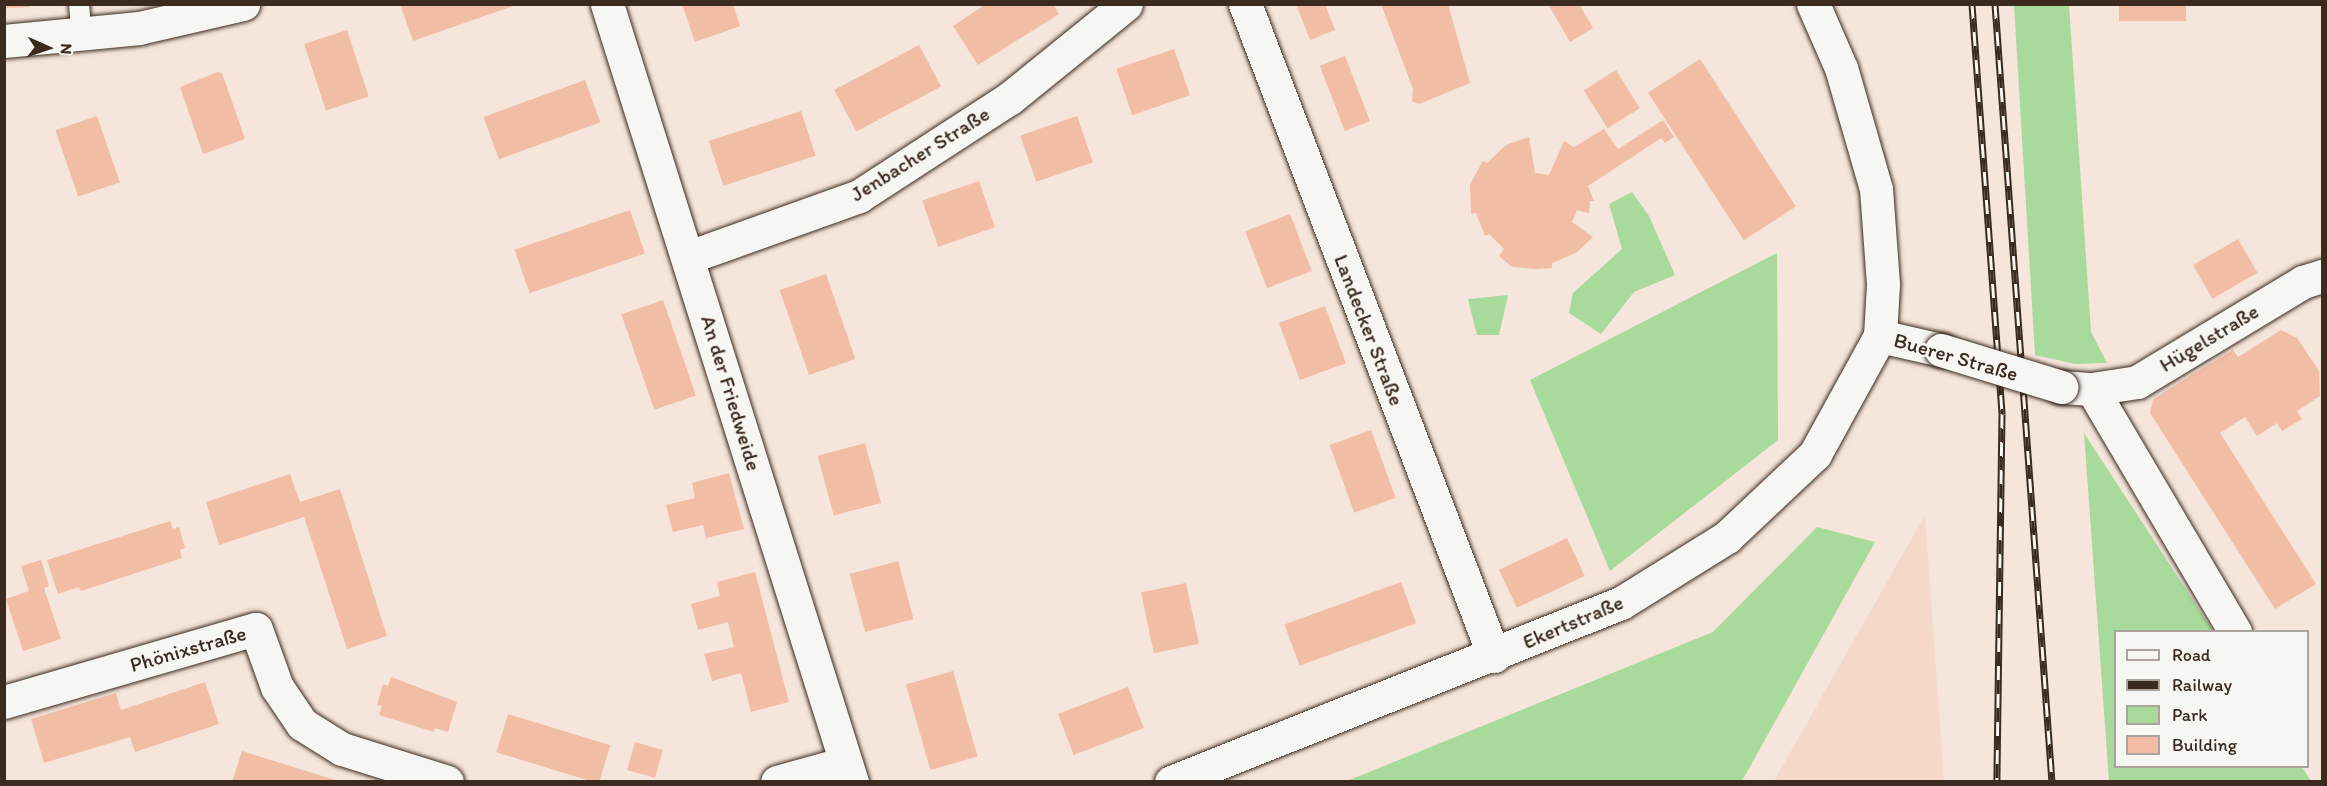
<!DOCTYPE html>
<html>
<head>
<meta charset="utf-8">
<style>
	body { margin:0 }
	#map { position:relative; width:2327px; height:786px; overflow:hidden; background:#f5e5db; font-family:Itim,sans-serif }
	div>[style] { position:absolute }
	.built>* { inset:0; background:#f4d9cb }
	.green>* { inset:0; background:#a8da9c }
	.building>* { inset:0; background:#f2bda5; transform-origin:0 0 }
	.roads { filter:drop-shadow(0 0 2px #3b2a1e) drop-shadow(0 0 2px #3b2a1e) }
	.lane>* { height:20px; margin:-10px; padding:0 10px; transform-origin:10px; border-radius:10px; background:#f6f6f2 }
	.street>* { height:33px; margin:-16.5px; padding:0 16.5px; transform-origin:16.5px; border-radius:16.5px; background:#f6f6f2 }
	.rail>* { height:7px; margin-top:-3.5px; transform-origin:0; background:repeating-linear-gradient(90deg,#f6f6f2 0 14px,#3b2a1e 0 28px); box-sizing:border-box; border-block:2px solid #3b2a1e }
	.bridges { filter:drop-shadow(0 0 2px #3b2a1e) drop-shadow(0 0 2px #3b2a1e) }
	.street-bridge>* { height:33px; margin:-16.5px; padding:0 16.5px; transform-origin:16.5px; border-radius:16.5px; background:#f6f6f2 }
	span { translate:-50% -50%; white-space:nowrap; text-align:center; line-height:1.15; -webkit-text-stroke:5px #f6f6f2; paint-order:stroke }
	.street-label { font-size:21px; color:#3b2a1e }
	.frame { position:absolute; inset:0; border:6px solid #3b2a1e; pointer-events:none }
	.legend { position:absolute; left:2114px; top:630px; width:195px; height:138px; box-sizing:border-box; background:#f6f6f2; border:2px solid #aba49d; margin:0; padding:8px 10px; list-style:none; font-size:18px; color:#3b2a1e }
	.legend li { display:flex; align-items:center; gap:12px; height:30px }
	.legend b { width:30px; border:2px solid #aba49d }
	.north { position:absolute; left:18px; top:18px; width:60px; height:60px; -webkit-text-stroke:4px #f6f6f2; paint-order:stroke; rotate:93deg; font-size:16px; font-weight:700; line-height:24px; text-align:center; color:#3b2a1e }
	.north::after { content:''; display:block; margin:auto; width:21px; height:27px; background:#3b2a1e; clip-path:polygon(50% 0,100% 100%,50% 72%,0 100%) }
</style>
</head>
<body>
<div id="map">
	<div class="built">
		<i style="clip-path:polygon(1925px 515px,1944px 781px,1774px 781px)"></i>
	</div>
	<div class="green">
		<i style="clip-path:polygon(2014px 5px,2069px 5px,2091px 332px,2107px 363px,2075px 364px,2035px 355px)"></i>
		<i style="clip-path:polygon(1632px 192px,1649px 216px,1675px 275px,1634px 292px,1601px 334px,1569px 313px,1573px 293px,1622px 249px,1609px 204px)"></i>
		<i style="clip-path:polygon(1777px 253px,1778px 440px,1610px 571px,1530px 380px)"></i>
		<i style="clip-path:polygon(1508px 295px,1499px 335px,1477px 335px,1468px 299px)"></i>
		<i style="clip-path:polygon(2084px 433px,2213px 631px,2116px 632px,2116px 766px,2302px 767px,2311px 781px,2109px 781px)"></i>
		<i style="clip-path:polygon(1817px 527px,1875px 542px,1742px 781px,1347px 781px,1713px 632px)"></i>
	</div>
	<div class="building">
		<i style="clip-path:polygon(4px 4px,29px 4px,29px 7px,4px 8px)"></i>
		<i style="clip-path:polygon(400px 4px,516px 4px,516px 5px,413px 41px)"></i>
		<i style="clip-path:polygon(682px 4px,733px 4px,740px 26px,695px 42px)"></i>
		<i style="clip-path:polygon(986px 4px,1053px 4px,1059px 14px,978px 65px,953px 26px)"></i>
		<i style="clip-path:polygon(1296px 4px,1325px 4px,1335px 30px,1310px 40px)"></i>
		<i style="clip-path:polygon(1381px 4px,1448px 4px,1470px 83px,1419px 104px,1412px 101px,1413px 89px)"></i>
		<i style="clip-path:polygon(1548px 4px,1579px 4px,1593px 28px,1570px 42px)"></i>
		<i style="left:2119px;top:4px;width:67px;height:17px"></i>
		<i style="left:347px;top:30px;width:70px;height:45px;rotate:72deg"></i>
		<i style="left:919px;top:45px;width:47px;height:96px;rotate:62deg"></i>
		<i style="left:1174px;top:49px;width:49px;height:61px;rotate:71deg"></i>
		<i style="left:1345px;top:56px;width:70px;height:27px;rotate:69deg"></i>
		<i style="left:1700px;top:59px;width:176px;height:62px;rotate:57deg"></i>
		<i style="left:1616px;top:70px;width:45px;height:38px;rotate:58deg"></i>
		<i style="clip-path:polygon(218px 72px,222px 73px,245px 139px,203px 154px,180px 87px)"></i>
		<i style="left:585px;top:80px;width:45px;height:108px;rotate:70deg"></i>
		<i style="left:801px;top:111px;width:47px;height:97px;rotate:72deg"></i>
		<i style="left:97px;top:116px;width:70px;height:44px;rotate:71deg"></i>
		<i style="left:1077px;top:116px;width:49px;height:60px;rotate:71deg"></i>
		<i style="clip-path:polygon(1663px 120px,1674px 137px,1665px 143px,1661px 138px,1588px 186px,1594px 201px,1590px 201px,1589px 213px,1577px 210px,1572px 222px,1593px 237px,1576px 253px,1552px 263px,1552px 268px,1537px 269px,1512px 267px,1499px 256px,1504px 249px,1489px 234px,1485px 236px,1476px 213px,1471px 214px,1470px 184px,1483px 161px,1487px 163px,1506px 145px,1529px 137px,1535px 173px,1549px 175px,1564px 141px,1574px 147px,1604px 129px,1618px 149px)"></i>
		<i style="left:979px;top:181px;width:49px;height:60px;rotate:71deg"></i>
		<i style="left:630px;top:210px;width:46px;height:122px;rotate:71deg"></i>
		<i style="left:1290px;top:214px;width:61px;height:48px;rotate:69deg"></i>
		<i style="left:2238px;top:239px;width:39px;height:52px;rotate:60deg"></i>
		<i style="left:826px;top:274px;width:90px;height:49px;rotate:71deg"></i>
		<i style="left:663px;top:300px;width:101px;height:44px;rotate:71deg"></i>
		<i style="left:1325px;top:306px;width:61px;height:49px;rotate:70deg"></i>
		<i style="clip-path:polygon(2281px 330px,2297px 338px,2319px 371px,2320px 396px,2297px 411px,2302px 419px,2282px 431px,2277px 423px,2257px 436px,2245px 417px,2220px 433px,2316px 584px,2275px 609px,2150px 413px,2153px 399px,2198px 371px,2233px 350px,2238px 357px)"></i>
		<i style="left:1371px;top:430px;width:72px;height:44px;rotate:70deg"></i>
		<i style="left:865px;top:443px;width:62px;height:49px;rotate:75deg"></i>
		<i style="clip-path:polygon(729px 473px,744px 529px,706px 538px,703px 525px,673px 532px,666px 505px,695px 498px,692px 483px)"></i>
		<i style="clip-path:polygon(290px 474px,300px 502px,340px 489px,387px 636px,347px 649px,304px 517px,219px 545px,206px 502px)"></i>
		<i style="clip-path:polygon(170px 521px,173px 529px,179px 527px,185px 548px,180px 550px,182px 558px,81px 591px,79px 587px,58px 594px,47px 560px)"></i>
		<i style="left:1567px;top:538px;width:42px;height:75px;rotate:65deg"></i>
		<i style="clip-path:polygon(41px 560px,49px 586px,44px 588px,61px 639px,23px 651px,6px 599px,29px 591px,21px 566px)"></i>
		<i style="left:898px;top:561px;width:60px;height:50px;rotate:75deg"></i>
		<i style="clip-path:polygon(755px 572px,789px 702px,751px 712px,741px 673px,712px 681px,704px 654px,734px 647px,728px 622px,698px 630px,691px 604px,720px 596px,717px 582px)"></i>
		<i style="left:1401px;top:582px;width:44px;height:124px;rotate:70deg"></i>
		<i style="left:1186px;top:583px;width:62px;height:46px;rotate:78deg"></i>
		<i style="left:953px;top:671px;width:89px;height:49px;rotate:74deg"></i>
		<i style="clip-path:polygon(391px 677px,457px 702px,448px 732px,435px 728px,434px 732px,379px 715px,382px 706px,377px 705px,383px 684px,388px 686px)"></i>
		<i style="clip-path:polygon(205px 682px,219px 724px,135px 752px,130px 737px,44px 763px,31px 719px,116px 693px,121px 710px)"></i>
		<i style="left:1128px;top:687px;width:44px;height:75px;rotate:69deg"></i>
		<i style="left:508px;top:714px;width:107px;height:40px;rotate:17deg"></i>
		<i style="left:635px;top:742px;width:29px;height:29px;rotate:16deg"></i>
		<i style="clip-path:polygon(242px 751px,338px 781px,338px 782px,232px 782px)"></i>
	</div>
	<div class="roads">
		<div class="lane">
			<i style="left:79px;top:4px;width:32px;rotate:85deg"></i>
		</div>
		<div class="street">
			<i style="left:607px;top:4px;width:816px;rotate:72.52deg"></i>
			<i style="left:1245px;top:4px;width:698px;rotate:69.1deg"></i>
			<i style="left:4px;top:41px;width:136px;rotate:-5.5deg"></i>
			<i style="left:139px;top:28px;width:107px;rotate:-13deg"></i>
			<i style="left:689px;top:257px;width:181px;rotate:-19.7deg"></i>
			<i style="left:859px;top:196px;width:180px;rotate:-33deg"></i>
			<i style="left:1010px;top:98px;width:149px;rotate:-39deg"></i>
			<i style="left:1880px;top:336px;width:63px;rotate:12.9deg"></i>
			<i style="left:2061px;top:387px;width:31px;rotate:4deg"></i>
			<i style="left:2092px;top:389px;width:282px;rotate:59.5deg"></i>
			<i style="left:2092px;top:389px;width:46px;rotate:-8.8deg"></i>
			<i style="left:2137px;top:382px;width:194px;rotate:-31.1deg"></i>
			<i style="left:2303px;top:282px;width:20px;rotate:-18deg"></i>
			<i style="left:4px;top:702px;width:262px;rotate:-16.2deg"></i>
			<i style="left:256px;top:629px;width:62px;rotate:70.1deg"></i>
			<i style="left:277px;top:687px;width:45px;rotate:56deg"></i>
			<i style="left:302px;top:724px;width:47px;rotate:32deg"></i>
			<i style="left:342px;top:749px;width:110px;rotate:17.4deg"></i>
			<i style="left:777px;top:782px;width:71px;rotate:-15.6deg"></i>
			<i style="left:1171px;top:782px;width:484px;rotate:-21.7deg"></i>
			<i style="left:1621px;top:603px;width:125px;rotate:-31.9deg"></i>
			<i style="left:1727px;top:537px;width:121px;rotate:-43.3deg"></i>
			<i style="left:1815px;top:454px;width:135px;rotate:-61.2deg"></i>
			<i style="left:1880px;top:336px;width:52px;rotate:-86.7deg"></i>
			<i style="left:1883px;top:284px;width:95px;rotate:-94.2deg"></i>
			<i style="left:1876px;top:189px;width:126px;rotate:-106.1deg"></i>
			<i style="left:1841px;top:68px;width:70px;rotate:-113.6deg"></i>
		</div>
	</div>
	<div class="rail">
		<i style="left:1972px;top:4px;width:411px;rotate:85.8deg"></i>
		<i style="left:2002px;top:414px;width:368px;rotate:90.8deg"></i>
		<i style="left:1995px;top:4px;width:780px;rotate:85.81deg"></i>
	</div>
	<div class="bridges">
		<div class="street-bridge">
			<i style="left:1941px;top:350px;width:126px;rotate:17.1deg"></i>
		</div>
	</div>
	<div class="street-label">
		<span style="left:920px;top:154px;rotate:-32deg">Jenbacher Straße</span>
		<span style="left:1369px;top:330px;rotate:69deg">Landecker Straße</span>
		<span style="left:2209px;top:338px;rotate:-31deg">Hügelstraße</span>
		<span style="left:1956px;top:357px;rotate:16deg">Buerer Straße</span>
		<span style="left:731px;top:393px;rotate:73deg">An der Friedweide</span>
		<span style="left:1573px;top:622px;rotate:-23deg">Ekertstraße</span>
		<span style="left:188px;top:649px;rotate:-16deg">Phönixstraße</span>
	</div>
	<div class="frame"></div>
	<ul class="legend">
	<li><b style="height:8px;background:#f6f6f2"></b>Road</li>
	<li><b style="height:8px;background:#3b2a1e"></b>Railway</li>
	<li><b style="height:16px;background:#a8da9c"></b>Park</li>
	<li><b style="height:16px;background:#f2bda5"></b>Building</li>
	</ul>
	<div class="north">N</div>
</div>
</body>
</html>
